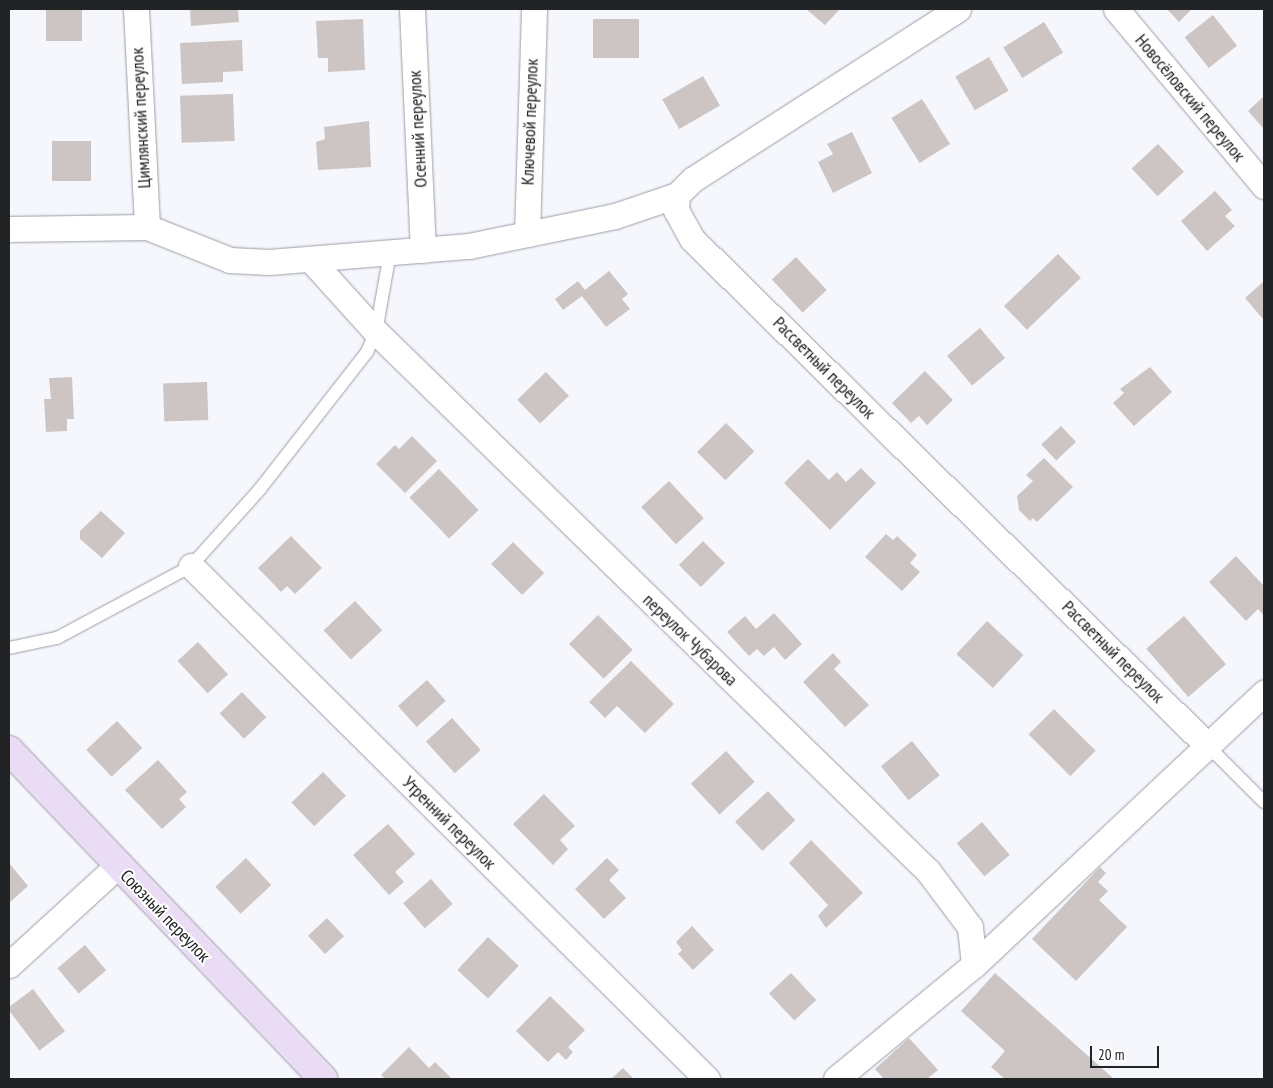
<!DOCTYPE html>
<html>
<head>
<meta charset="utf-8">
<style>
	body { margin:0 }
	#map { position:relative; width:1273px; height:1088px; overflow:hidden; background:#f5f7fd; font-family:"PT Sans Narrow",sans-serif }
	div>[style] { position:absolute }
	.building>* { inset:0; background:#ccc5c3; transform-origin:0 0 }
	.roads { filter:drop-shadow(0 0 1px #9c9ea4) drop-shadow(0 0 1px #9c9ea4) }
	.lane>* { height:12px; margin:-6px; padding:0 6px; transform-origin:6px; border-radius:6px; background:#fff }
	.street>* { height:25px; margin:-12.5px; padding:0 12.5px; transform-origin:12.5px; border-radius:12.5px; background:#fff }
	.secondary>* { height:28px; margin:-14px; padding:0 14px; transform-origin:14px; border-radius:14px; background:#eadcf4 }
	span { translate:-50% -50%; white-space:nowrap; text-align:center; line-height:1.15; -webkit-text-stroke:4px #fff; paint-order:stroke }
	.street-label { font-size:18px; color:#222325 }
	.frame { position:absolute; inset:0; border:10px solid #222325; pointer-events:none }
	.scale { position:absolute; left:1090px; top:1046px; width:69px; height:22px; box-sizing:border-box; border:2px solid #222325; border-top:0; padding-left:6px; font-size:15px; line-height:18px; white-space:nowrap; color:#222325; -webkit-text-stroke:4px #fff; paint-order:stroke }
</style>
</head>
<body>
<div id="map">
	<div class="building">
		<i style="left:46px;top:9px;width:36px;height:32px"></i>
		<i style="clip-path:polygon(190px 9px,238px 9px,239px 22px,191px 26px)"></i>
		<i style="clip-path:polygon(806px 9px,840px 9px,825px 25px)"></i>
		<i style="clip-path:polygon(1167px 9px,1192px 9px,1179px 22px)"></i>
		<i style="left:1213px;top:15px;width:39px;height:36px;rotate:52deg"></i>
		<i style="clip-path:polygon(363px 19px,365px 70px,328px 72px,328px 58px,318px 58px,316px 21px)"></i>
		<i style="left:593px;top:19px;width:46px;height:39px"></i>
		<i style="left:1044px;top:22px;width:36px;height:48px;rotate:58deg"></i>
		<i style="clip-path:polygon(242px 40px,243px 71px,223px 72px,223px 82px,182px 84px,180px 43px)"></i>
		<i style="left:989px;top:57px;width:39px;height:39px;rotate:60deg"></i>
		<i style="left:703px;top:76px;width:34px;height:47px;rotate:60deg"></i>
		<i style="left:233px;top:94px;width:47px;height:53px;rotate:88deg"></i>
		<i style="clip-path:polygon(1264px 96px,1264px 129px,1248px 111px)"></i>
		<i style="left:922px;top:99px;width:53px;height:36px;rotate:58deg"></i>
		<i style="clip-path:polygon(369px 121px,371px 167px,318px 170px,316px 142px,325px 139px,324px 127px)"></i>
		<i style="clip-path:polygon(852px 132px,872px 173px,833px 193px,818px 162px,833px 154px,827px 144px)"></i>
		<i style="left:52px;top:141px;width:39px;height:40px"></i>
		<i style="left:1158px;top:144px;width:38px;height:36px;rotate:47deg"></i>
		<i style="clip-path:polygon(1215px 191px,1232px 210px,1225px 216px,1235px 226px,1207px 251px,1181px 221px)"></i>
		<i style="left:1058px;top:254px;width:33px;height:75px;rotate:46deg"></i>
		<i style="left:796px;top:257px;width:45px;height:33px;rotate:47deg"></i>
		<i style="clip-path:polygon(609px 271px,628px 294px,622px 299px,630px 309px,606px 327px,582px 296px,563px 310px,555px 299px,578px 281px,585px 290px)"></i>
		<i style="clip-path:polygon(1264px 281px,1264px 318px,1263px 319px,1245px 298px)"></i>
		<i style="left:980px;top:328px;width:39px;height:43px;rotate:50deg"></i>
		<i style="clip-path:polygon(1150px 367px,1172px 392px,1134px 426px,1113px 403px,1124px 393px,1120px 389px)"></i>
		<i style="clip-path:polygon(925px 371px,953px 400px,927px 425px,919px 416px,911px 423px,892px 403px)"></i>
		<i style="left:546px;top:372px;width:33px;height:40px;rotate:46deg"></i>
		<i style="clip-path:polygon(72px 377px,74px 419px,67px 419px,67px 431px,46px 432px,44px 399px,51px 399px,49px 378px)"></i>
		<i style="left:207px;top:382px;width:38px;height:44px;rotate:88deg"></i>
		<i style="left:726px;top:423px;width:40px;height:41px;rotate:45deg"></i>
		<i style="left:1061px;top:426px;width:22px;height:27px;rotate:47deg"></i>
		<i style="clip-path:polygon(412px 436px,437px 461px,405px 493px,376px 464px,395px 445px,399px 449px)"></i>
		<i style="clip-path:polygon(1044px 458px,1073px 487px,1037px 522px,1033px 518px,1030px 521px,1019px 510px,1017px 496px,1033px 481px,1026px 475px)"></i>
		<i style="clip-path:polygon(808px 459px,829px 480px,837px 472px,846px 482px,861px 468px,876px 483px,830px 530px,784px 483px)"></i>
		<i style="left:439px;top:469px;width:57px;height:41px;rotate:46deg"></i>
		<i style="left:669px;top:481px;width:51px;height:38px;rotate:47deg"></i>
		<i style="clip-path:polygon(101px 511px,125px 533px,102px 558px,80px 539px,80px 531px)"></i>
		<i style="clip-path:polygon(886px 534px,893px 540px,897px 536px,917px 555px,910px 563px,920px 572px,902px 591px,865px 557px)"></i>
		<i style="clip-path:polygon(291px 536px,322px 568px,295px 594px,287px 586px,281px 592px,258px 568px)"></i>
		<i style="left:703px;top:541px;width:31px;height:34px;rotate:45deg"></i>
		<i style="left:513px;top:542px;width:44px;height:31px;rotate:45deg"></i>
		<i style="clip-path:polygon(1236px 556px,1264px 586px,1264px 616px,1258px 609px,1246px 621px,1209px 582px)"></i>
		<i style="left:355px;top:601px;width:40px;height:43px;rotate:47deg"></i>
		<i style="clip-path:polygon(774px 613px,802px 644px,785px 660px,774px 647px,764px 656px,757px 649px,749px 656px,727px 632px,745px 616px,756px 629px)"></i>
		<i style="left:598px;top:615px;width:49px;height:41px;rotate:45deg"></i>
		<i style="left:1184px;top:616px;width:64px;height:50px;rotate:49deg"></i>
		<i style="left:987px;top:621px;width:50px;height:45px;rotate:43deg"></i>
		<i style="left:198px;top:642px;width:44px;height:28px;rotate:47deg"></i>
		<i style="clip-path:polygon(833px 653px,841px 662px,834px 669px,869px 705px,845px 727px,803px 682px)"></i>
		<i style="clip-path:polygon(631px 661px,674px 704px,645px 733px,617px 706px,605px 718px,589px 702px)"></i>
		<i style="left:427px;top:680px;width:28px;height:39px;rotate:48deg"></i>
		<i style="left:242px;top:692px;width:35px;height:31px;rotate:46deg"></i>
		<i style="left:1054px;top:709px;width:59px;height:36px;rotate:45deg"></i>
		<i style="left:452px;top:718px;width:43px;height:35px;rotate:48deg"></i>
		<i style="left:117px;top:721px;width:37px;height:42px;rotate:47deg"></i>
		<i style="left:912px;top:741px;width:44px;height:40px;rotate:51deg"></i>
		<i style="left:726px;top:751px;width:42px;height:48px;rotate:47deg"></i>
		<i style="clip-path:polygon(158px 760px,187px 792px,179px 799px,186px 807px,162px 829px,125px 790px)"></i>
		<i style="left:323px;top:772px;width:33px;height:44px;rotate:46deg"></i>
		<i style="left:768px;top:791px;width:40px;height:45px;rotate:47deg"></i>
		<i style="clip-path:polygon(544px 794px,575px 826px,560px 840px,568px 849px,553px 865px,513px 824px)"></i>
		<i style="left:982px;top:822px;width:43px;height:33px;rotate:50deg"></i>
		<i style="clip-path:polygon(388px 824px,415px 854px,395px 872px,404px 882px,389px 895px,353px 855px)"></i>
		<i style="clip-path:polygon(811px 840px,863px 893px,826px 928px,818px 916px,828px 905px,789px 863px)"></i>
		<i style="left:246px;top:858px;width:37px;height:42px;rotate:47deg"></i>
		<i style="clip-path:polygon(607px 858px,619px 870px,609px 880px,626px 898px,604px 919px,575px 889px)"></i>
		<i style="clip-path:polygon(9px 863px,28px 886px,9px 903px)"></i>
		<i style="clip-path:polygon(1100px 867px,1106px 873px,1098px 882px,1108px 891px,1099px 900px,1127px 927px,1076px 981px,1032px 939px)"></i>
		<i style="left:431px;top:879px;width:33px;height:37px;rotate:49deg"></i>
		<i style="left:327px;top:918px;width:25px;height:26px;rotate:47deg"></i>
		<i style="clip-path:polygon(692px 926px,714px 950px,693px 970px,678px 954px,682px 950px,676px 942px)"></i>
		<i style="left:488px;top:937px;width:42px;height:45px;rotate:43deg"></i>
		<i style="left:85px;top:945px;width:33px;height:36px;rotate:50deg"></i>
		<i style="left:791px;top:973px;width:37px;height:30px;rotate:47deg"></i>
		<i style="clip-path:polygon(995px 973px,1114px 1079px,1005px 1079px,991px 1067px,1005px 1051px,961px 1011px)"></i>
		<i style="left:33px;top:989px;width:53px;height:32px;rotate:53deg"></i>
		<i style="clip-path:polygon(550px 996px,585px 1030px,568px 1047px,573px 1052px,566px 1060px,558px 1052px,548px 1062px,516px 1031px)"></i>
		<i style="clip-path:polygon(909px 1038px,938px 1070px,927px 1079px,884px 1079px,875px 1069px)"></i>
		<i style="clip-path:polygon(409px 1047px,429px 1068px,435px 1062px,452px 1079px,385px 1079px,381px 1075px)"></i>
		<i style="clip-path:polygon(623px 1068px,634px 1079px,611px 1079px)"></i>
	</div>
	<div class="roads">
		<div class="lane">
			<i style="left:9px;top:648px;width:49px;rotate:-11.8deg"></i>
			<i style="left:57px;top:638px;width:152px;rotate:-28.2deg"></i>
			<i style="left:191px;top:566px;width:103px;rotate:-48.1deg"></i>
			<i style="left:260px;top:489px;width:174px;rotate:-52deg"></i>
			<i style="left:367px;top:352px;width:22px;rotate:-66deg"></i>
			<i style="left:376px;top:332px;width:80px;rotate:-80deg"></i>
			<i style="left:1209px;top:747px;width:78px;rotate:45deg"></i>
		</div>
		<div class="street">
			<i style="left:136px;top:9px;width:218px;rotate:87.1deg"></i>
			<i style="left:412px;top:9px;width:241px;rotate:87.4deg"></i>
			<i style="left:958px;top:9px;width:315px;rotate:147.3deg"></i>
			<i style="left:693px;top:179px;width:23px;rotate:135deg"></i>
			<i style="left:677px;top:195px;width:15px;rotate:94deg"></i>
			<i style="left:676px;top:210px;width:33px;rotate:61deg"></i>
			<i style="left:692px;top:239px;width:725px;rotate:44.5deg"></i>
			<i style="left:1116px;top:9px;width:231px;rotate:50.1deg"></i>
			<i style="left:9px;top:229px;width:138px;rotate:-0.8deg"></i>
			<i style="left:147px;top:227px;width:89px;rotate:21.7deg"></i>
			<i style="left:230px;top:260px;width:39px;rotate:3deg"></i>
			<i style="left:269px;top:262px;width:201px;rotate:-4.6deg"></i>
			<i style="left:469px;top:246px;width:149px;rotate:-11.6deg"></i>
			<i style="left:615px;top:216px;width:65px;rotate:-18.7deg"></i>
			<i style="left:527px;top:234px;width:225px;rotate:-88.2deg"></i>
			<i style="left:310px;top:259px;width:98px;rotate:47.9deg"></i>
			<i style="left:376px;top:332px;width:772px;rotate:44.32deg"></i>
			<i style="left:928px;top:871px;width:70px;rotate:53.1deg"></i>
			<i style="left:970px;top:927px;width:38px;rotate:84deg"></i>
			<i style="left:191px;top:566px;width:728px;rotate:44.83deg"></i>
			<i style="left:9px;top:965px;width:147px;rotate:-42.5deg"></i>
			<i style="left:836px;top:1079px;width:179px;rotate:-39.6deg"></i>
			<i style="left:974px;top:965px;width:398px;rotate:-43.2deg"></i>
		</div>
		<div class="secondary">
			<i style="left:9px;top:750px;width:455px;rotate:46.3deg"></i>
		</div>
	</div>
	<div class="street-label">
		<span style="left:1190px;top:98px;rotate:50deg">Новосёловский переулок</span>
		<span style="left:141px;top:118px;rotate:-93deg">Цимлянский переулок</span>
		<span style="left:530px;top:122px;rotate:-88deg">Ключевой переулок</span>
		<span style="left:418px;top:129px;rotate:-93deg">Осенний переулок</span>
		<span style="left:824px;top:368px;rotate:45deg">Рассветный переулок</span>
		<span style="left:690px;top:640px;rotate:44deg">переулок Чубарова</span>
		<span style="left:1113px;top:652px;rotate:45deg">Рассветный переулок</span>
		<span style="left:449px;top:823px;rotate:45deg">Утренний переулок</span>
		<span style="left:165px;top:916px;rotate:46deg">Союзный переулок</span>
	</div>
	<div class="frame"></div>
	<div class="scale">20 m</div>
</div>
</body>
</html>
